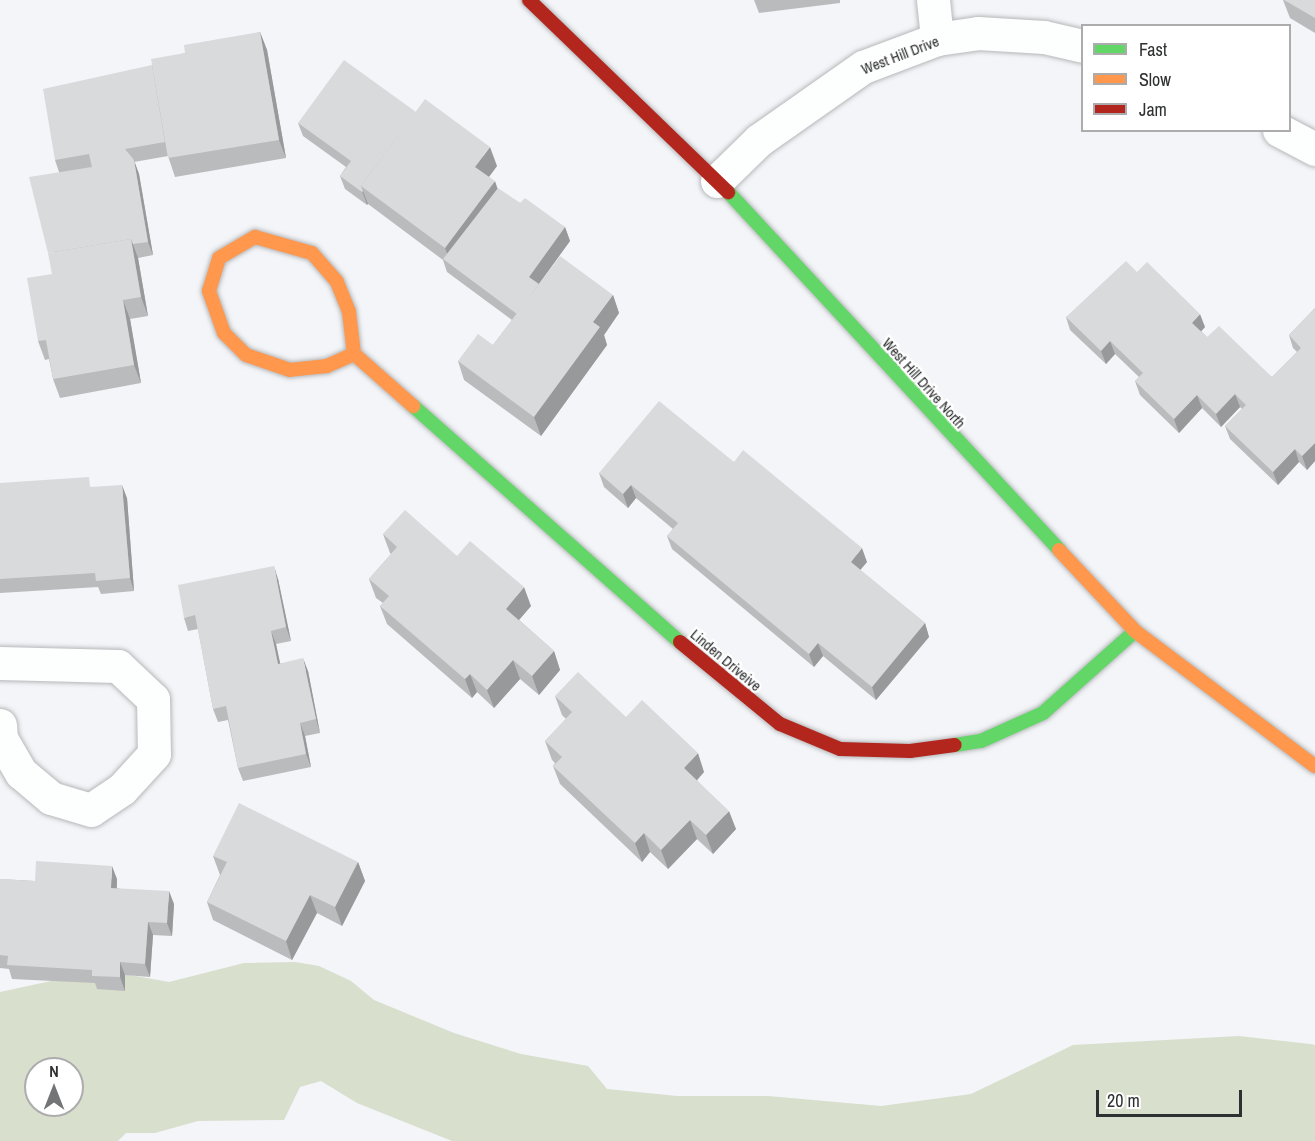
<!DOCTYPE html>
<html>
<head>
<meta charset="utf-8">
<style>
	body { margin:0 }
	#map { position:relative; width:1315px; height:1141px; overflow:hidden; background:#f3f5f8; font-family:"Archivo Narrow",sans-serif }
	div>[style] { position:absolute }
	.green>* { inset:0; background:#d8dfcd }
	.roads { filter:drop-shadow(0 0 2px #b7b8ba) drop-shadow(0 0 2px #b7b8ba) }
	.street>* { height:33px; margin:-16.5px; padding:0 16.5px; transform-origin:16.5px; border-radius:16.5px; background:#fdfefe }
	.fast>* { height:14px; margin:-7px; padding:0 7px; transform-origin:7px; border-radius:7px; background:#63d668 }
	.slow>* { height:14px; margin:-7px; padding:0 7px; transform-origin:7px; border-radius:7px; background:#ff974d }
	.jam>* { height:14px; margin:-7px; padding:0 7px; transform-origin:7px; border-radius:7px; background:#b3261e }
	.wall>* { inset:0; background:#babbbd }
	.shaded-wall>* { inset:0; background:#97999a; transform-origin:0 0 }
	.building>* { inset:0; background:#d8dadc }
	span { translate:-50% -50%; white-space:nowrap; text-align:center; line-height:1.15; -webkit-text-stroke:4.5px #fff; paint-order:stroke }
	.street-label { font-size:15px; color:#2f3031 }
	.legend { position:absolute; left:1081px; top:24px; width:210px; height:108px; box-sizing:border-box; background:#fff; border:2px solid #acacad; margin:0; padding:8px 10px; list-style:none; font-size:18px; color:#2f3031 }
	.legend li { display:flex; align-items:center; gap:12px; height:30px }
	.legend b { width:30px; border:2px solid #acacad }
	.north { position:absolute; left:24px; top:1057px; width:60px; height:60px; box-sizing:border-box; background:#fff; border:2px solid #acacad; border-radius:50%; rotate:0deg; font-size:16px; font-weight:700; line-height:24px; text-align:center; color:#2f3031 }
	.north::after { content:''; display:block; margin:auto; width:21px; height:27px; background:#747577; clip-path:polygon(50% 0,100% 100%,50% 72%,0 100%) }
	.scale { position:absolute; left:1096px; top:1090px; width:146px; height:27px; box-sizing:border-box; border:3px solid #2f3031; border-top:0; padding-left:8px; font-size:18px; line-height:21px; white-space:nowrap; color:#2f3031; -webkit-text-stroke:4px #fff; paint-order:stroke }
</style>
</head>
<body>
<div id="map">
	<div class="green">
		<i style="clip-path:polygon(evenodd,295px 962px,319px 966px,351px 981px,374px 1000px,454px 1033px,521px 1054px,588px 1066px,607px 1089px,677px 1096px,768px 1096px,881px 1106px,971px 1094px,1073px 1045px,1239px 1036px,1310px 1044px,1315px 1045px,1315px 1141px,452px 1141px,357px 1103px,321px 1081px,300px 1087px,284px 1120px,198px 1121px,155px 1133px,126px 1133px,118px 1141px,0 1141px,0 992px,102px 970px,169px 982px,244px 963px,295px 962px,36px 1069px,72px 1069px,72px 1105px,36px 1105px,36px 1069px)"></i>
	</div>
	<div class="roads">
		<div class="street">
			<i style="left:933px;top:0;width:39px;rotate:84deg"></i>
			<i style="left:1279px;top:130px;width:41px;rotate:27.8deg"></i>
			<i style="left:717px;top:181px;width:59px;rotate:-44.3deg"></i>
			<i style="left:759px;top:140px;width:127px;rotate:-35.1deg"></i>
			<i style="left:863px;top:67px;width:79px;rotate:-20.7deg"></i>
			<i style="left:937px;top:39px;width:41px;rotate:-8.3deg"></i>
			<i style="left:978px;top:33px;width:66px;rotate:3.5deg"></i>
			<i style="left:1044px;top:37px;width:39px;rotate:13deg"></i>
			<i style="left:0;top:663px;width:118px;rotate:1.5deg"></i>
			<i style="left:118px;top:666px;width:48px;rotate:43.3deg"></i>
			<i style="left:153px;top:699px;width:55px;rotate:89deg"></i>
			<i style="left:154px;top:754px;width:47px;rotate:132.4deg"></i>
			<i style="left:122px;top:789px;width:37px;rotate:146deg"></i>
			<i style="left:91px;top:810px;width:42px;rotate:-163.3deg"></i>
			<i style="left:51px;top:798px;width:39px;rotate:-140deg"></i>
			<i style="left:21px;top:773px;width:39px;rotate:-120deg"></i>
			<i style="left:1px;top:739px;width:14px;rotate:-94deg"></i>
		</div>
		<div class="fast">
			<i style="left:728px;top:192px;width:488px;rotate:47.2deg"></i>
			<i style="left:413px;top:406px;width:356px;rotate:41.5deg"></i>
			<i style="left:955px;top:745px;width:26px;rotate:-9deg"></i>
			<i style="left:981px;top:741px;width:68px;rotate:-24.3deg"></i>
			<i style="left:1043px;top:713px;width:123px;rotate:-41.7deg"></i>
		</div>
		<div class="slow">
			<i style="left:354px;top:354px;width:30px;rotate:156deg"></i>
			<i style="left:327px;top:366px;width:37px;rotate:174deg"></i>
			<i style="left:290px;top:370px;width:46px;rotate:-161.2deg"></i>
			<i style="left:246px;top:355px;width:31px;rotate:-135deg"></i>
			<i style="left:224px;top:333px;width:45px;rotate:-109.7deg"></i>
			<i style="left:209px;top:291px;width:34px;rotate:-73deg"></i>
			<i style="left:219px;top:258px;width:42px;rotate:-30.3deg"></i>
			<i style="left:255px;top:237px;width:59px;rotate:15.7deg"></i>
			<i style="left:312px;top:253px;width:38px;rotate:49deg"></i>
			<i style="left:337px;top:282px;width:32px;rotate:68deg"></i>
			<i style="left:349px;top:312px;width:42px;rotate:83.2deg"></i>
			<i style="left:354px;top:354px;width:79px;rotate:41.4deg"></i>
			<i style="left:1059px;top:550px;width:111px;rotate:46.8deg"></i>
			<i style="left:1135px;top:631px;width:225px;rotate:36.9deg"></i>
		</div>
		<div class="jam">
			<i style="left:529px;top:0;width:277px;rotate:44deg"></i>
			<i style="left:680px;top:642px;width:129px;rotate:39.4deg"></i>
			<i style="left:780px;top:724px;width:65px;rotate:22.6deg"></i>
			<i style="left:840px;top:749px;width:70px;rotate:1.6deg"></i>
			<i style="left:910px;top:751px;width:45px;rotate:-7.6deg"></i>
		</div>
	</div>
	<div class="wall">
		<i style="clip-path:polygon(754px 0,840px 0,840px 3px,759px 13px)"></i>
		<i style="clip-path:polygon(1283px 0,1315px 0,1315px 33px,1290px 18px)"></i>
		<i style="clip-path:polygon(260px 32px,267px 50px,286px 158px,175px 177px,168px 156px,134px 162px,139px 174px,153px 255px,138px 258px,148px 316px,130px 319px,141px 383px,60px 398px,53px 379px,49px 359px,45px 360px,38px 341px,52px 274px,59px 172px,55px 160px,152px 65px,185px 53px)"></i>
		<i style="clip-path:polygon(416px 112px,497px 166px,489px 177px,498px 189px,520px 203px,565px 227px,570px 241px,538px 284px,613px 295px,619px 313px,604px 335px,607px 345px,541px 436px,464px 380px,458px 361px,493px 345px,512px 320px,447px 272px,443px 260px,368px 204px,367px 205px,345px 189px,340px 176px,346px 167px,303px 136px,298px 123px)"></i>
		<i style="clip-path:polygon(1137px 272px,1205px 327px,1201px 331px,1207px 337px,1272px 377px,1297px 352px,1293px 348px,1289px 335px,1315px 308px,1315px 461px,1307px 470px,1299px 462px,1278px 485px,1230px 439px,1225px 426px,1242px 409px,1240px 407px,1221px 427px,1202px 408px,1179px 433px,1140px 395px,1135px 381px,1139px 377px,1115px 354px,1106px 364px,1070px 330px,1066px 317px)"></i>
		<i style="clip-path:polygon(734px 462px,867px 562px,860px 570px,925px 623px,929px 637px,876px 700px,823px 656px,814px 667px,672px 549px,667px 536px,673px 529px,636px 498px,628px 508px,604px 487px,599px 473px)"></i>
		<i style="clip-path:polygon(0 483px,93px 487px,127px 498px,134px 591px,101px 594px,98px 587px,0 593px)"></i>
		<i style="clip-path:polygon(383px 534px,457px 556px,531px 606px,519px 620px,554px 651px,560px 670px,539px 695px,520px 679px,494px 708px,477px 692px,472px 698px,387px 624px,380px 606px,383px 603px,376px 598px,369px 579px,391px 554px,390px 553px)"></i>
		<i style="clip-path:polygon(278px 579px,291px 641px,276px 644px,280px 663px,308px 671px,320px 733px,305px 736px,311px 767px,243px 781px,238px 768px,228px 720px,218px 722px,213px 709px,198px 629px,188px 631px,184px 618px)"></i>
		<i style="clip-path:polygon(555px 696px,626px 717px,704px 772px,697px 780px,736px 829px,713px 854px,697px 839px,668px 869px,650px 852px,642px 862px,560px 784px,553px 766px,555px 763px,552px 760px,545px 741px,566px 719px,562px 715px)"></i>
		<i style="clip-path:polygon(213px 856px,358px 862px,365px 881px,342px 926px,317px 913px,292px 960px,213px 920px,207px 902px,220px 875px)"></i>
		<i style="clip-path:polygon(0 879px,35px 881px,117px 879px,117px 888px,174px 904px,172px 936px,153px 935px,150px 977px,125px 975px,125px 991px,97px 989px,95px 983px,12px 979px,9px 969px,0 968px)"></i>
	</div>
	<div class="shaded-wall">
		<i style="clip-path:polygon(260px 32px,267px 50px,286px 158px,279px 140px)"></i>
		<i style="clip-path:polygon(490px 147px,497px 166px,482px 186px,475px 167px)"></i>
		<i style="clip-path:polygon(134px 160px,139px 174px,153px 255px,148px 242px)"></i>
		<i style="clip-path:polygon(495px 181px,501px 199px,452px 266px,445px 248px)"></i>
		<i style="left:363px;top:191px;width:14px;height:1px;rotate:69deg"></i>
		<i style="clip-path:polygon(565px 227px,570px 241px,534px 291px,529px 277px)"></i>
		<i style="clip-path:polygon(131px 239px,138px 258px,148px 316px,141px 297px)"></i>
		<i style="clip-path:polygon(613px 295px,619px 313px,604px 335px,607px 345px,541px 436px,534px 417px,593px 322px)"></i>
		<i style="clip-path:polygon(123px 300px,130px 319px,141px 383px,134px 365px)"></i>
		<i style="clip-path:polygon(1200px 314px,1205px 327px,1197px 336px,1192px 323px)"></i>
		<i style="clip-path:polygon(1110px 341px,1115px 354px,1106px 364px,1101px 351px)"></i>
		<i style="clip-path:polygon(1235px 394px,1240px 407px,1221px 427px,1216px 414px)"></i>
		<i style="clip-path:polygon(1197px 395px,1202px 408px,1179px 433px,1174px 419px)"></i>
		<i style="clip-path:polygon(1315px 443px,1315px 461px,1307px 470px,1302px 456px)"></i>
		<i style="clip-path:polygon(1295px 449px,1299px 462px,1278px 485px,1273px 472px)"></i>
		<i style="clip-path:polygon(122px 485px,127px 498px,134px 591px,130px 578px)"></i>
		<i style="clip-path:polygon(631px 485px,636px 498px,628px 508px,623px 494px)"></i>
		<i style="clip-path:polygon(862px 548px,867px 562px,856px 575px,851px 562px)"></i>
		<i style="clip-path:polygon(274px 566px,278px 579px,291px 641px,286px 627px)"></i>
		<i style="clip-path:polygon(524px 587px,531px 606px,512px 628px,506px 609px)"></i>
		<i style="clip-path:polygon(925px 623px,929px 637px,876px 700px,872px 687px)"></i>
		<i style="clip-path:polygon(271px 631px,276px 644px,283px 677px,278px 664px)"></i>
		<i style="clip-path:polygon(818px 643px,823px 656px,814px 667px,809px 654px)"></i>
		<i style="clip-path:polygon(554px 651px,560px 670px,539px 695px,532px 676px)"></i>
		<i style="clip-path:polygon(303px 658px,308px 671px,320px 733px,316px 719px)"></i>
		<i style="clip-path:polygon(513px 660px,520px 679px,494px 708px,487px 690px)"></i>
		<i style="clip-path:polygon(470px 674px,477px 692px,472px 698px,465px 679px)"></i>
		<i style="clip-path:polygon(300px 723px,305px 736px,311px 767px,306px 754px)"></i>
		<i style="clip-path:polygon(698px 753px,704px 772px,691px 787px,684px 768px)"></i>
		<i style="clip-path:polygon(729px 811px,736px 829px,713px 854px,706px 835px)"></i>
		<i style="clip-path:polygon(690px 820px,697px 839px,668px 869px,661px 850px)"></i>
		<i style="clip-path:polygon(644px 833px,650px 852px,642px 862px,635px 843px)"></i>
		<i style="clip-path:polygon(358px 862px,365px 881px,342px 926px,335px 907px)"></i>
		<i style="clip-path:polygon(112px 866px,117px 879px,116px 901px,111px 888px)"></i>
		<i style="clip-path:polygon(169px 891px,174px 904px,172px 936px,167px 923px)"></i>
		<i style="clip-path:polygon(310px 895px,317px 913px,292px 960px,286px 941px)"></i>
		<i style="clip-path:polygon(148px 922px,153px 935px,150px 977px,145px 964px)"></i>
		<i style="clip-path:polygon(120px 962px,125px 975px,125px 991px,120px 977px)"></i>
	</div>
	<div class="building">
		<i style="clip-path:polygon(1284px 0,1315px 0,1315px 18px)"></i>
		<i style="clip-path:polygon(260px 32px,279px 140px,168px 158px,151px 59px,185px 53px,184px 45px)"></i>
		<i style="clip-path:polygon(344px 60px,416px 112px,361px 186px,363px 191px,362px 192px,340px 176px,351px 161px,298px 123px)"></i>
		<i style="clip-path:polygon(152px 65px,165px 142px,125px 149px,134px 160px,148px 242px,133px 244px,131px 239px,48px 253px,29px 177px,92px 167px,89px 154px,55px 160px,43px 89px)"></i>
		<i style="clip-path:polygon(425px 99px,490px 147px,475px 167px,495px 181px,445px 248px,361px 186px)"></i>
		<i style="clip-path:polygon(498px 188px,520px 203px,525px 198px,565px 227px,529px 277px,539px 284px,517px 314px,443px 259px)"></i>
		<i style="clip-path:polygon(131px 239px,141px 297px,123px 300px,134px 365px,53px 379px,46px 340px,38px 341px,27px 278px,52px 274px,48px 253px)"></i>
		<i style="clip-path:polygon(560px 256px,613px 295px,593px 322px,600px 327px,534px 417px,458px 361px,478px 334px,493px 345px)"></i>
		<i style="clip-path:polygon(1126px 261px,1137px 272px,1147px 262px,1200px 314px,1192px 323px,1207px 337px,1219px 326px,1272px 377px,1301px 348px,1289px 335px,1315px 308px,1315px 443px,1302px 456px,1295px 449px,1273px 472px,1225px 426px,1246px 405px,1235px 394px,1216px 414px,1197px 395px,1174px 419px,1135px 381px,1143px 373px,1110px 341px,1101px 351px,1066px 317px)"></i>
		<i style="clip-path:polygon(659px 401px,734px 462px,743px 450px,862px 548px,851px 562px,925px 623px,872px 687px,818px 643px,809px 654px,667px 536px,678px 523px,631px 485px,623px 494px,599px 473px)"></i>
		<i style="clip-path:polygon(89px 477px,90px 487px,122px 485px,130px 578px,96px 581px,95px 573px,0 579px,0 483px)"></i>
		<i style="clip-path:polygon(405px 510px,457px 556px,470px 541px,524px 587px,506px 609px,554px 651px,532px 676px,513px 660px,487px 690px,470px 674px,465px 679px,380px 606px,389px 596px,369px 579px,397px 547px,383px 534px)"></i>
		<i style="clip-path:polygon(274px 566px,286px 627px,271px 631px,278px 664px,303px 658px,316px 719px,300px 723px,306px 754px,238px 768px,226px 706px,213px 709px,195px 615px,184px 618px,178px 585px)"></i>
		<i style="clip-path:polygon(578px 672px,626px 717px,642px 700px,698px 753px,684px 768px,729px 811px,706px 835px,690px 820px,661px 850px,644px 833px,635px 843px,553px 766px,562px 757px,545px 741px,572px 712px,555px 696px)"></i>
		<i style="clip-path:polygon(239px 803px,358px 862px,335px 907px,310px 895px,286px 941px,207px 902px,227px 862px,213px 856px)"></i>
		<i style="clip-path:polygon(36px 861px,112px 866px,111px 888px,169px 891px,167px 923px,148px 922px,145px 964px,120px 962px,120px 977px,92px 976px,92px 970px,7px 965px,8px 956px,0 955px,0 879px,35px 881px)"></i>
	</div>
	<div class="street-label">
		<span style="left:900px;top:55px;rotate:-21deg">West Hill Drive</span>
		<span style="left:924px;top:383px;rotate:48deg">West Hill Drive North</span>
		<span style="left:726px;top:660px;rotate:40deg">Linden Driveive</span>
	</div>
	<ul class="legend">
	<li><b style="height:8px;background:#63d668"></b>Fast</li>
	<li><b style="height:8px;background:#ff974d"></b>Slow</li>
	<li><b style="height:8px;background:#b3261e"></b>Jam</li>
	</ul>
	<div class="north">N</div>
	<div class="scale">20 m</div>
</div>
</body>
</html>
